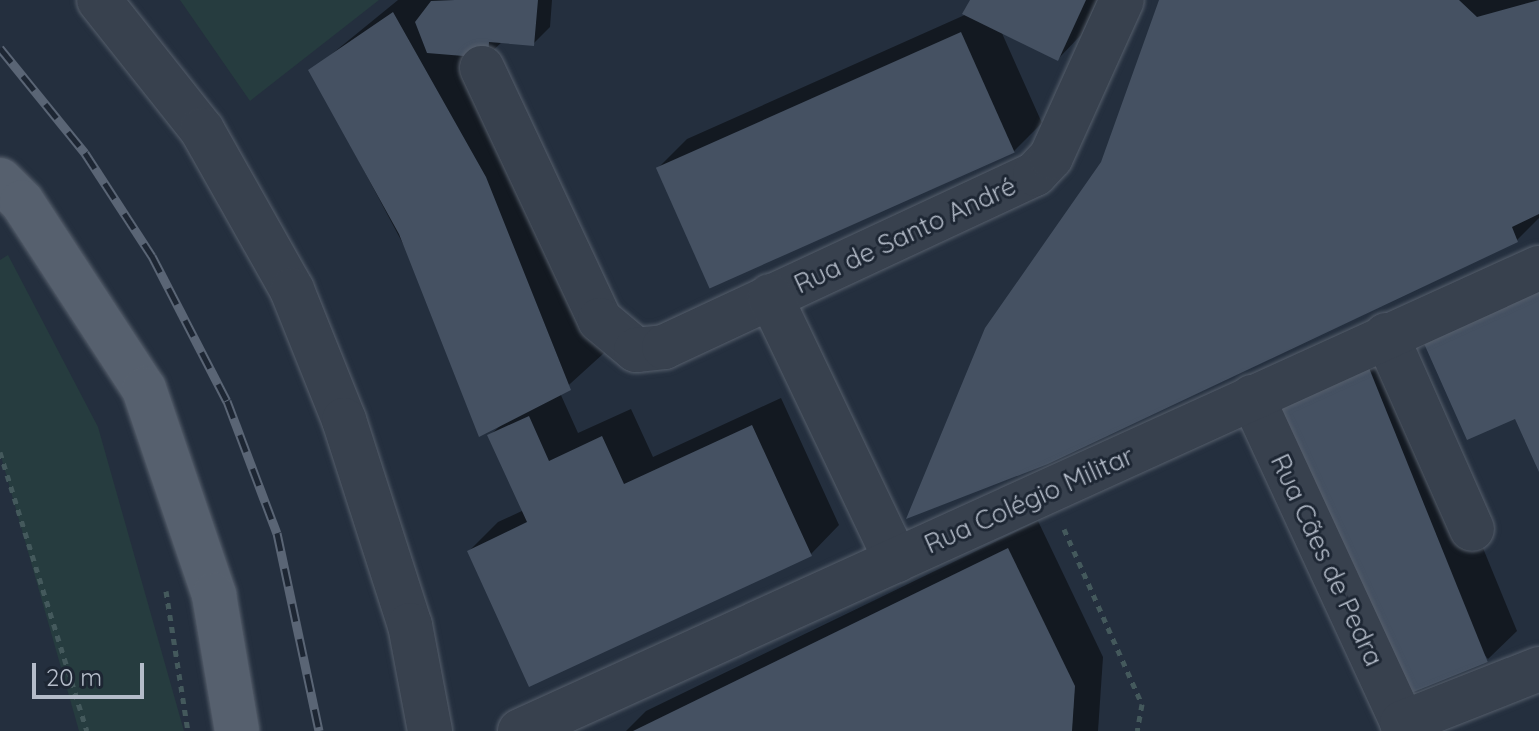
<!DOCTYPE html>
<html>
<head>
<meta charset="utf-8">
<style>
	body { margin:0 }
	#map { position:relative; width:1539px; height:731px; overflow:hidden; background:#242f3e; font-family:Quicksand,sans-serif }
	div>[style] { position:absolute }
	.green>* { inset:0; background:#263c3f }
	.shadow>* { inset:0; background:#0007 }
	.building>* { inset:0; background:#455162; transform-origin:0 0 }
	.path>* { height:5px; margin-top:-2.5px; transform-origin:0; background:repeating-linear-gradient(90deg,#44595c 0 6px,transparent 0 12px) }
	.roads { filter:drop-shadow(0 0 2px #565f6c) drop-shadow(0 0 2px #565f6c) }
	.minor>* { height:44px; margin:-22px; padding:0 22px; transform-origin:22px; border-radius:22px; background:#38414e }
	.major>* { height:44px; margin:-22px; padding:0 22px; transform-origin:22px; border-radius:22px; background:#56606e }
	.rail>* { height:9px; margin-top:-4.5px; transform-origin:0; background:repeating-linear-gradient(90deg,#1d2633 0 18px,#5a6575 0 36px); box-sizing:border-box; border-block:2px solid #5a6575 }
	span { translate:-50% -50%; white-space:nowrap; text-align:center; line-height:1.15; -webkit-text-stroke:6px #1d2633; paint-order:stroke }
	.street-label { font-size:26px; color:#b4bcc9 }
	.scale { position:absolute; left:32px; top:663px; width:112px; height:36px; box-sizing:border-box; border:4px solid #b4bcc9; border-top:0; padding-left:10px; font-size:24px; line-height:28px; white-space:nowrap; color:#b4bcc9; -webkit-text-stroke:6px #1d2633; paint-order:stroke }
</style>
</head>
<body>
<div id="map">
	<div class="green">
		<i style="clip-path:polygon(180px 0,379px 0,250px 101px)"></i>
		<i style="clip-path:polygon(8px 255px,98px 427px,184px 731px,79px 731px,0 453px,0 260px)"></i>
	</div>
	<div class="shadow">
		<i style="clip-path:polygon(398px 0,552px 0,550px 27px,533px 44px,502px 42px,487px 56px,604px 353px,560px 393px,578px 433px,631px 409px,653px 457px,781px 398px,839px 525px,811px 554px,469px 551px,498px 522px,524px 510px,489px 436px,500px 426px,311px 71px)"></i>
		<i style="clip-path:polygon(973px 0,1097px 0,1081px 35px,1058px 59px,1001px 31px,1042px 123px,1013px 152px,658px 168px,687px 139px,967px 14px)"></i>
		<i style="clip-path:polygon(1161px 0,1539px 0,1539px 218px,1517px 240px,1102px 163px)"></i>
		<i style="clip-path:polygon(1398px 341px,1517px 631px,1488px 659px,1284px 407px)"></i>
		<i style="clip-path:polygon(1038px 521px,1103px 657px,1098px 731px,626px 731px,646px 711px)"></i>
	</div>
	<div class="building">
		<i style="clip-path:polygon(455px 0,538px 0,534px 46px,489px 42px,488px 58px,427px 53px,415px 22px,431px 1px)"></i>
		<i style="clip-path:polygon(970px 0,1086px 0,1058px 61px,962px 14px)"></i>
		<i style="clip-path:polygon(1159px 0,1459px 0,1477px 17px,1539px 0,1539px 214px,1512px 227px,1518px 242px,1048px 464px,906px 519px,985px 328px,1101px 162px)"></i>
		<i style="clip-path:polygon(393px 12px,486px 177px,571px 390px,479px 437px,399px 234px,308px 70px)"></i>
		<i style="left:961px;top:32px;width:132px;height:334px;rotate:66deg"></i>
		<i style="clip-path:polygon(1539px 286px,1539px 472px,1515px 419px,1467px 440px,1422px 339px)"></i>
		<i style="left:1369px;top:368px;width:317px;height:96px;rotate:68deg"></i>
		<i style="clip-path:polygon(529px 416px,549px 461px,602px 436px,624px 484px,752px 425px,812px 556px,529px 687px,467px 551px,527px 522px,487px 435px)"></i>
		<i style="clip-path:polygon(1008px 548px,1075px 686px,1072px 731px,633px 731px)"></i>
	</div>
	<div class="path">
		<i style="left:0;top:452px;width:292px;rotate:72.7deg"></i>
		<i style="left:1064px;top:529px;width:192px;rotate:66deg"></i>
		<i style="left:1142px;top:704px;width:27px;rotate:100deg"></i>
		<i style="left:166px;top:591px;width:142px;rotate:81.1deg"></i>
	</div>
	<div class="roads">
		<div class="minor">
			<i style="left:99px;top:0;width:166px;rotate:51.6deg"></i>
			<i style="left:202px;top:130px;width:184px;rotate:60.6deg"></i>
			<i style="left:292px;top:290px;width:140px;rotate:68.2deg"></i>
			<i style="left:344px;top:420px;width:215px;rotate:72.2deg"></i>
			<i style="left:410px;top:625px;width:108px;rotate:79.3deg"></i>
			<i style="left:482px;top:68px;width:278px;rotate:64.9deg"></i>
			<i style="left:600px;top:320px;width:47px;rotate:39.8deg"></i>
			<i style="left:636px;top:350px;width:28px;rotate:-6deg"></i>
			<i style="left:664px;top:347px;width:409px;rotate:-25deg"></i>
			<i style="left:1035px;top:174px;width:23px;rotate:-47deg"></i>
			<i style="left:1051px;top:157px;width:172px;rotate:-65.7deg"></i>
			<i style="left:770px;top:296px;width:293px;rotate:64.5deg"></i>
			<i style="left:1386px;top:335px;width:212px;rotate:66.1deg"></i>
			<i style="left:1252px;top:397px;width:368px;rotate:65.2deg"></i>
			<i style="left:1402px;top:723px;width:147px;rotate:-21.5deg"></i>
			<i style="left:520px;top:731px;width:1119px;rotate:-24.44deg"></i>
		</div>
		<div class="major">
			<i style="left:0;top:180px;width:31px;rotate:45deg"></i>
			<i style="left:22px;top:202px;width:223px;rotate:56.9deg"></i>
			<i style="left:144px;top:389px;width:218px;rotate:71.2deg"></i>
			<i style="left:214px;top:595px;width:138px;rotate:80.4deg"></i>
		</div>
	</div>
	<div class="rail">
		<i style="left:0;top:48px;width:135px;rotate:51deg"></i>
		<i style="left:85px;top:153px;width:123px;rotate:57deg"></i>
		<i style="left:152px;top:256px;width:163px;rotate:62.7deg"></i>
		<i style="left:227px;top:401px;width:141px;rotate:69.3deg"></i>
		<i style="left:277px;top:533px;width:202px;rotate:78deg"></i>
	</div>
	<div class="street-label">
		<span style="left:905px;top:235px;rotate:-25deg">Rua de Santo André</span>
		<span style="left:1029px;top:500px;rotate:-24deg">Rua Colégio Militar</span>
		<span style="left:1327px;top:560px;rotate:65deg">Rua Cães de Pedra</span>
	</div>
	<div class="scale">20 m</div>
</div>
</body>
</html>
